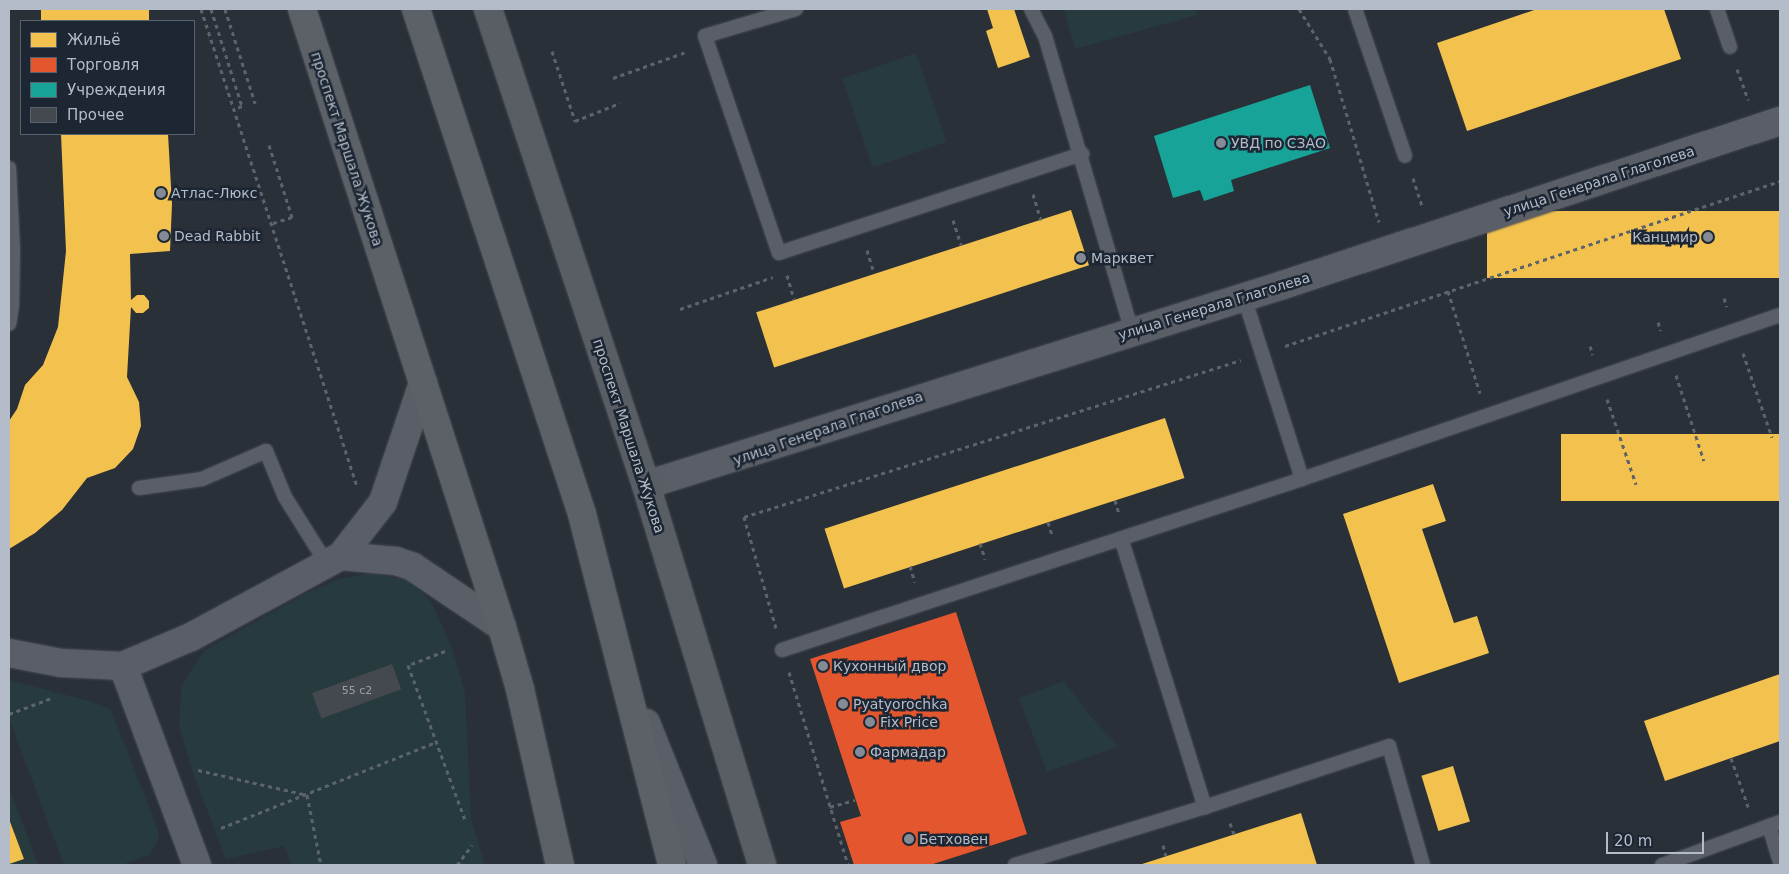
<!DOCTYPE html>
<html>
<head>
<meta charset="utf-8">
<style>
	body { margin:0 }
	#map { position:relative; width:1789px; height:874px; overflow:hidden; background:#2a3038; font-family:"DejaVu Sans",sans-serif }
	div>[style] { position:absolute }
	.green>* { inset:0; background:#273a3e; transform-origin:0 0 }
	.homes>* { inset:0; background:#f2c14e; transform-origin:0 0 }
	.shops>* { inset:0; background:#e4572e }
	.public>* { inset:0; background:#17a398 }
	.building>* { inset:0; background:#444950; transform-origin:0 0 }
	.path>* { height:3px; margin-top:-1.5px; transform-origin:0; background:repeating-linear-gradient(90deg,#5d636a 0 4px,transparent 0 8px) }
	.roads { filter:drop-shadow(0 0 1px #484c53) drop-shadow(0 0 1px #484c53) }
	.service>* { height:14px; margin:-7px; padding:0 7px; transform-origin:7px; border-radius:7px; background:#5a5e66 }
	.tertiary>* { height:28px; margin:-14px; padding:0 14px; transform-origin:14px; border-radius:14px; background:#5a5e66 }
	.secondary>* { height:28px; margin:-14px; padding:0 14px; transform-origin:14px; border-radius:14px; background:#595d64 }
	.primary>* { height:28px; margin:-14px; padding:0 14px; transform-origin:14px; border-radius:14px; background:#5c6168 }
	.dots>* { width:14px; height:14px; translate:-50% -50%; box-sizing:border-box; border:2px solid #1d2633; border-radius:50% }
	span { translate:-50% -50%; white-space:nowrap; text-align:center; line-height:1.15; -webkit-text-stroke:5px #1d2633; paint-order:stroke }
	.number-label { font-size:11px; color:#989fab }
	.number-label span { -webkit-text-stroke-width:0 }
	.poi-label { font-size:14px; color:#b4bcc9 }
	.left { translate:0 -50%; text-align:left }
	.right { translate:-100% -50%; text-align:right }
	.street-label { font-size:14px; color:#b4bcc9 }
	.frame { position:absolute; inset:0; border:10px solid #b4bcc9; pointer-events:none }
	.legend { position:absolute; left:20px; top:20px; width:175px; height:115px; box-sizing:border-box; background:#1d2633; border:1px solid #59626f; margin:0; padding:6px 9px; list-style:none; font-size:15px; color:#b4bcc9 }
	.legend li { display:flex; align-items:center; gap:10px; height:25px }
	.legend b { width:25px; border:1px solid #59626f }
	.scale { position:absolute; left:1606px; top:832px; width:98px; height:22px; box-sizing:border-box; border:2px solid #b4bcc9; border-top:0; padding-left:6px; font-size:15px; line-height:18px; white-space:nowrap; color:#b4bcc9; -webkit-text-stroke:4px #1d2633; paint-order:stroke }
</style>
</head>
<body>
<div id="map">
	<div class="green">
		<i style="clip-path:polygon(1064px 9px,1196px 9px,1197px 15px,1075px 49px)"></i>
		<i style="left:916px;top:53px;width:94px;height:78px;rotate:71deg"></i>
		<i style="clip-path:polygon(371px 573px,411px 581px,432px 603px,452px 648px,465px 693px,471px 818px,485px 865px,292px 865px,284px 846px,226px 859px,193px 773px,179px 724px,182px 684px,205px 650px,307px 593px,339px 579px)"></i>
		<i style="clip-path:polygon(9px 680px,93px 702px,111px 710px,158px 830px,158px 840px,149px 855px,122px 865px,64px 865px,9px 718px)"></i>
		<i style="clip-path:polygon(1064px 681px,1091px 717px,1119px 746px,1047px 772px,1019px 698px)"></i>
		<i style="clip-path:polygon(9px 787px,38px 865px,9px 865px)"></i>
	</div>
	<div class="homes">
		<i style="left:41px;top:9px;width:108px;height:12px"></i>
		<i style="clip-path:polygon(987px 9px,1014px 9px,1030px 57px,998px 68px,986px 31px,993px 28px)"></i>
		<i style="clip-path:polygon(1537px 9px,1664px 9px,1681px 59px,1467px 131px,1437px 43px)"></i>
		<i style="clip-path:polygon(61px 134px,168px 134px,172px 204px,170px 251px,130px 254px,131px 300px,137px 295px,144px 295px,149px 301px,149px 308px,143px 313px,136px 313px,131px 307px,127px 377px,139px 402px,141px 426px,133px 449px,115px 468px,87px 478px,62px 510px,35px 533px,9px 549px,9px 421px,17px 409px,25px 385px,43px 365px,58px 327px,66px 251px)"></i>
		<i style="left:1071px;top:210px;width:58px;height:331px;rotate:72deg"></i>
		<i style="left:1780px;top:211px;width:67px;height:293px;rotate:90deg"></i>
		<i style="left:1165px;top:418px;width:63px;height:358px;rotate:72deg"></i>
		<i style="left:1780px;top:434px;width:67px;height:219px;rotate:90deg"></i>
		<i style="clip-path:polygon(1433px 484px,1446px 521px,1422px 529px,1454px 623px,1477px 616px,1489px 653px,1399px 683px,1343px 514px)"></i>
		<i style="clip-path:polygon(1780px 674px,1780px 741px,1665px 781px,1644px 721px)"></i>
		<i style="left:1453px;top:766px;width:58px;height:33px;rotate:73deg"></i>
		<i style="clip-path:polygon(1301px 813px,1317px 865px,1139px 865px)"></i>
		<i style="clip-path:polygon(9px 819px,24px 859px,9px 864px)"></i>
	</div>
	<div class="shops">
		<i style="clip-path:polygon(956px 612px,1027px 834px,930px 865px,854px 865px,840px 822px,861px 816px,810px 659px)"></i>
	</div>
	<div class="public">
		<i style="clip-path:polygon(1310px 85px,1330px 148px,1231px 180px,1234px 191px,1204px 201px,1200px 190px,1173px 198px,1154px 136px)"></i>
	</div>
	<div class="building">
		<i style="left:392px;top:664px;width:27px;height:85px;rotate:70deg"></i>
	</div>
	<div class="path">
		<i style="left:201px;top:9px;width:500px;rotate:71.9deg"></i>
		<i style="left:211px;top:9px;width:102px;rotate:72.3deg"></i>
		<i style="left:242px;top:106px;width:9px;rotate:159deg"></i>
		<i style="left:225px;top:9px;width:99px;rotate:72.3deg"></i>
		<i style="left:1299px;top:9px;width:59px;rotate:58.2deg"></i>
		<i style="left:1330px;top:59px;width:170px;rotate:73.3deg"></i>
		<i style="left:552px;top:51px;width:74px;rotate:71.8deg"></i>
		<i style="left:575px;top:121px;width:48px;rotate:-21.8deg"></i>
		<i style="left:1737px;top:69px;width:33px;rotate:70deg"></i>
		<i style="left:613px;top:78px;width:77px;rotate:-19.6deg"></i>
		<i style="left:269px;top:145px;width:76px;rotate:72.3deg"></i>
		<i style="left:292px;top:217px;width:22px;rotate:162deg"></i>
		<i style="left:1413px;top:178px;width:32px;rotate:72deg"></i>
		<i style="left:1033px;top:194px;width:27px;rotate:73deg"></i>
		<i style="left:953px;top:220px;width:26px;rotate:72deg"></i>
		<i style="left:867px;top:250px;width:24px;rotate:73deg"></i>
		<i style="left:787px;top:275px;width:25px;rotate:74deg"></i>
		<i style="left:1448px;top:291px;width:107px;rotate:72.6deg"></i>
		<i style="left:1724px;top:298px;width:9px;rotate:72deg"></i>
		<i style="left:680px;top:309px;width:98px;rotate:-19deg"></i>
		<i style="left:1658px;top:322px;width:9px;rotate:72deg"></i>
		<i style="left:1285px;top:346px;width:522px;rotate:-18.43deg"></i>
		<i style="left:1590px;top:346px;width:9px;rotate:72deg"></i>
		<i style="left:1743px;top:353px;width:89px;rotate:71deg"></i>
		<i style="left:1676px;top:375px;width:90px;rotate:72deg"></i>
		<i style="left:1607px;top:399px;width:90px;rotate:71.2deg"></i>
		<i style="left:1115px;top:500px;width:15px;rotate:74deg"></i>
		<i style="left:1048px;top:522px;width:14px;rotate:73deg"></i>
		<i style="left:980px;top:543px;width:17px;rotate:73deg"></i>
		<i style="left:910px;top:566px;width:17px;rotate:73deg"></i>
		<i style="left:776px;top:628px;width:116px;rotate:-106.1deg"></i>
		<i style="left:744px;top:517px;width:521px;rotate:-17.53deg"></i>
		<i style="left:445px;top:651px;width:40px;rotate:159deg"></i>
		<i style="left:408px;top:665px;width:165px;rotate:69.8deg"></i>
		<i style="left:789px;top:672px;width:202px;rotate:73deg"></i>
		<i style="left:9px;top:714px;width:48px;rotate:-20.7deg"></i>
		<i style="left:1731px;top:758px;width:54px;rotate:70.6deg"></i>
		<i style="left:198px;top:770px;width:112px;rotate:12.9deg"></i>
		<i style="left:307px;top:795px;width:71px;rotate:78.7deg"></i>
		<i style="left:830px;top:807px;width:26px;rotate:-16deg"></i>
		<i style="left:1230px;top:823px;width:12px;rotate:70deg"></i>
		<i style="left:221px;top:828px;width:232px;rotate:-21.8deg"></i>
		<i style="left:1163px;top:845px;width:11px;rotate:75deg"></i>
		<i style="left:457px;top:865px;width:25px;rotate:-53deg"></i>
	</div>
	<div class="roads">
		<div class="service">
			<i style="left:796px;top:9px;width:95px;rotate:163.5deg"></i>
			<i style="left:705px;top:36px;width:229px;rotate:71.2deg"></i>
			<i style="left:779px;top:253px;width:319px;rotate:-18.1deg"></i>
			<i style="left:1031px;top:9px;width:30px;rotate:63deg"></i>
			<i style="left:1045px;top:36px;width:309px;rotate:73.6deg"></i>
			<i style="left:1355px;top:9px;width:155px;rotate:71.2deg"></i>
			<i style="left:1717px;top:9px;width:40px;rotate:71.1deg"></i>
			<i style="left:9px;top:168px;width:81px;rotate:87.2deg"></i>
			<i style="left:13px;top:249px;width:57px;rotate:91deg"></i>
			<i style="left:12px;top:306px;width:18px;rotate:99deg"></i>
			<i style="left:1244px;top:297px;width:191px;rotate:72.3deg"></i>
			<i style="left:1302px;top:479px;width:505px;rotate:-18.94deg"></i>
			<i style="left:139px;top:488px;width:64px;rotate:-8.1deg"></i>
			<i style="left:202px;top:479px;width:70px;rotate:-23.6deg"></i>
			<i style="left:266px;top:451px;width:50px;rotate:67.6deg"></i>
			<i style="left:285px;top:497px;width:79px;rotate:57.9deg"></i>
			<i style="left:1122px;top:541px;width:279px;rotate:72.7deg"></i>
			<i style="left:782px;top:650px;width:547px;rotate:-18.2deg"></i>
			<i style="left:1769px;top:826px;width:39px;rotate:73deg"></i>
			<i style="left:1015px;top:865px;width:199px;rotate:-17deg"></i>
			<i style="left:1205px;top:807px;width:194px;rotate:-18.3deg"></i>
			<i style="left:1389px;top:746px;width:124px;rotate:74.1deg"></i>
			<i style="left:1662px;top:865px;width:126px;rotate:-20deg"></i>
		</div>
		<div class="tertiary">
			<i style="left:646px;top:485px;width:668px;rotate:-17.43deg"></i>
			<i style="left:1283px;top:285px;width:523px;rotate:-18.26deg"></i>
			<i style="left:341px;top:556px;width:55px;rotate:5.2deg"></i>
			<i style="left:396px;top:561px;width:18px;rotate:19deg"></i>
			<i style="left:413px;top:567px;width:107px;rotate:34deg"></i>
			<i style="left:9px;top:653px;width:53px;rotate:10.9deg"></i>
			<i style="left:61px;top:663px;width:62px;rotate:2.8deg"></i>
			<i style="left:123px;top:666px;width:74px;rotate:-23.1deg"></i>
			<i style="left:191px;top:637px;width:170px;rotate:-28.4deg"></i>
			<i style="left:341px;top:556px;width:68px;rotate:-52.1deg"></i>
			<i style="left:383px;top:502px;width:126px;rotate:-71.4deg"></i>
			<i style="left:123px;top:666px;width:212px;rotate:69.6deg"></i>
			<i style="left:646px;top:723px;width:153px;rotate:68.1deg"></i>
		</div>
		<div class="secondary">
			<i style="left:488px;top:9px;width:502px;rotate:71.64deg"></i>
			<i style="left:646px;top:485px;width:397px;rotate:73deg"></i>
		</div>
		<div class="primary">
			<i style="left:302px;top:9px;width:650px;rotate:72.07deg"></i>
			<i style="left:502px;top:627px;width:65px;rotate:73.8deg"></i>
			<i style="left:520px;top:689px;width:180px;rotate:77.2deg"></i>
			<i style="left:416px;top:9px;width:532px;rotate:71.8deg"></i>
			<i style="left:582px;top:514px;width:362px;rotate:75.6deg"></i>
		</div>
	</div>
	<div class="dots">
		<i style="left:1221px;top:143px;background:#848b96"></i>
		<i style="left:161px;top:193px;background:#848b96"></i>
		<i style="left:164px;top:236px;background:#848b96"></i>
		<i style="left:1708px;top:237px;background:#848b96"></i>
		<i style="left:1081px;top:258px;background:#848b96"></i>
		<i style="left:823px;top:666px;background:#848b96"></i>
		<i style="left:843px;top:704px;background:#848b96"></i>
		<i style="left:870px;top:722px;background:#848b96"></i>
		<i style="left:860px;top:752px;background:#848b96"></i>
		<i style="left:909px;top:839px;background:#848b96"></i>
	</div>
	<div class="number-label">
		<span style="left:357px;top:691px">55 с2</span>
	</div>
	<div class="poi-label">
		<span class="left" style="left:1231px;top:143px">УВД по СЗАО</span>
		<span class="left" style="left:171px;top:193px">Атлас-Люкс</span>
		<span class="left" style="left:174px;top:236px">Dead Rabbit</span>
		<span class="right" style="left:1698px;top:237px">Канцмир</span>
		<span class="left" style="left:1091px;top:258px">Марквет</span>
		<span class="left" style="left:833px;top:666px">Кухонный двор</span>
		<span class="left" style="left:853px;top:704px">Pyatyorochka</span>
		<span class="left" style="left:880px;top:722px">Fix Price</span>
		<span class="left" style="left:870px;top:752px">Фармадар</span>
		<span class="left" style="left:919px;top:839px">Бетховен</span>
	</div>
	<div class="street-label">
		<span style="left:347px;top:149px;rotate:72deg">проспект Маршала Жукова</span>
		<span style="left:1599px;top:181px;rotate:-18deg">улица Генерала Глаголева</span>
		<span style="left:1214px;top:306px;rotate:-17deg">улица Генерала Глаголева</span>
		<span style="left:828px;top:428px;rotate:-19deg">улица Генерала Глаголева</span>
		<span style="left:629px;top:436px;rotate:72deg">проспект Маршала Жукова</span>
	</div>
	<div class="frame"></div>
	<ul class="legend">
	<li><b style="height:14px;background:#f2c14e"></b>Жильё</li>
	<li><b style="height:14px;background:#e4572e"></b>Торговля</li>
	<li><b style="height:14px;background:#17a398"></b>Учреждения</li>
	<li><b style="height:14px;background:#444950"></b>Прочее</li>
	</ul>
	<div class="scale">20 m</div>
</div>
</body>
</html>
